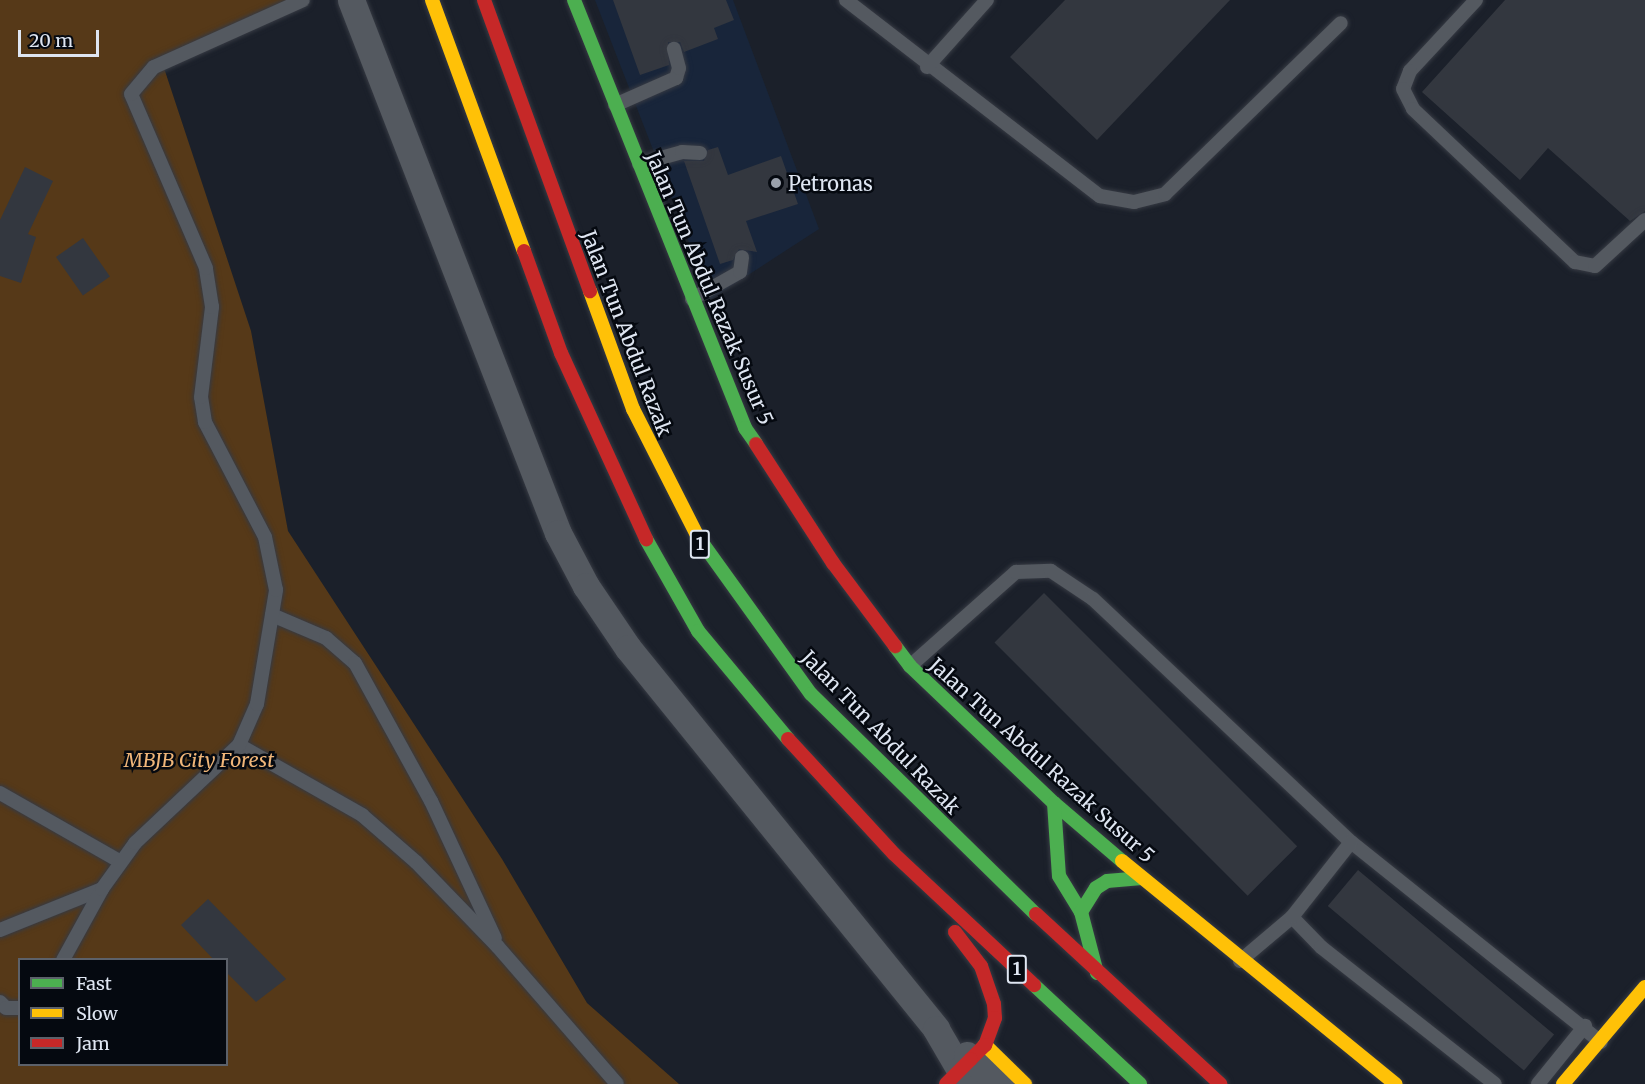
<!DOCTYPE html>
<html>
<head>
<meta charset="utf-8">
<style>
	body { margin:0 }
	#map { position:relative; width:1645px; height:1084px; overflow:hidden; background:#1b202a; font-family:Merriweather,serif }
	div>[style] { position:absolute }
	.built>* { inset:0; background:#18253a }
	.green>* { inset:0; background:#563918 }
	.building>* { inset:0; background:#33373f; transform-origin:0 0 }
	.roads { filter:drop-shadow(0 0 2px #363a43) drop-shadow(0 0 2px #363a43) }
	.lane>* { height:14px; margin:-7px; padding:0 7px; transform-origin:7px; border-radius:7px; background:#545960 }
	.street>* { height:27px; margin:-13.5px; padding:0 13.5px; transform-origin:13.5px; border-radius:13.5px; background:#545960 }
	.fast>* { height:14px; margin:-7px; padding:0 7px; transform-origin:7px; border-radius:7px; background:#4caf50 }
	.slow>* { height:14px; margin:-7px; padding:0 7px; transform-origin:7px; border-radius:7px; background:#ffc107 }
	.jam>* { height:14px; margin:-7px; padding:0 7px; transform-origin:7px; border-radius:7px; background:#c62828 }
	.dots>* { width:16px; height:16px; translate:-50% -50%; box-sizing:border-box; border:3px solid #050910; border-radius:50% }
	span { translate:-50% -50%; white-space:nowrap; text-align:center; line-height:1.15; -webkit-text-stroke:5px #050910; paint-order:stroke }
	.shield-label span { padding:2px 4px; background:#050910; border:2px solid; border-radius:4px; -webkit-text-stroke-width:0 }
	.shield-label { font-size:18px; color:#dfe6f2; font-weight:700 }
	.poi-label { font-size:20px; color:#dfe6f2 }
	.left { translate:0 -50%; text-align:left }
	.street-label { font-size:20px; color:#dfe6f2 }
	.park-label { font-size:20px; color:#f0b679; font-style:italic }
	.legend { position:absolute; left:18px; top:958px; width:210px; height:108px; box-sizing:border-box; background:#050910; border:2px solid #5c616a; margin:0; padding:8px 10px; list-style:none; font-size:18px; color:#dfe6f2 }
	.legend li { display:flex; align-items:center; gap:12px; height:30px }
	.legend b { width:30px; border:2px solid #5c616a }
	.scale { position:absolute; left:18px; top:30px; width:81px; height:27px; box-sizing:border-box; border:3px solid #dfe6f2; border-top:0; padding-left:8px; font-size:18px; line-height:21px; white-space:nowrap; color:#dfe6f2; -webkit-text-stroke:4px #050910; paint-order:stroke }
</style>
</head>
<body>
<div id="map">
	<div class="built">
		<i style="clip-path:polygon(595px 0,733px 0,819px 229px,711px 299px)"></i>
	</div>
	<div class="green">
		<i style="clip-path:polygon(evenodd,0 0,305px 0,164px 68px,251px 331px,288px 531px,502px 859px,587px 1003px,679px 1084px,0 1084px,0 0,20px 960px,226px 960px,226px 1064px,20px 1064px,20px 960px)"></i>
	</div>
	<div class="building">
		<i style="clip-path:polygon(613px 0,726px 0,734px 20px,714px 28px,718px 39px,684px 52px,680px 42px,668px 42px,669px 65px,640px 75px)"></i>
		<i style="clip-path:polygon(1065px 0,1230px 0,1097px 140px,1010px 57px)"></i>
		<i style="clip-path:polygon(1505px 0,1645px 0,1645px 211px,1630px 221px,1548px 148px,1520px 180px,1422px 92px)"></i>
		<i style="clip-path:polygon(718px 147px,728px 175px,781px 156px,798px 204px,746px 221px,757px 252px,739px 249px,733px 260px,720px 264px,684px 161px,704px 161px,708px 150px)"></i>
		<i style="clip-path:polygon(25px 167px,53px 181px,28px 234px,36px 237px,21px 283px,0 276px,0 220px)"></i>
		<i style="left:83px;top:238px;width:47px;height:33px;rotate:55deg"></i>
		<i style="left:1044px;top:593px;width:358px;height:70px;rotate:45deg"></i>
		<i style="left:1358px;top:870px;width:256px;height:47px;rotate:40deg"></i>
		<i style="clip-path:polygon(208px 899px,286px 979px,256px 1002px,226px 972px,226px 960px,214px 960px,181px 925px)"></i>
	</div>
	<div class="roads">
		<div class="lane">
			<i style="left:846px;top:0;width:321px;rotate:37.7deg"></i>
			<i style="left:1100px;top:196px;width:35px;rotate:10deg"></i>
			<i style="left:1134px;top:202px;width:32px;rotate:-14deg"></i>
			<i style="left:1165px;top:194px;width:245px;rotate:-44.2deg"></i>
			<i style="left:1476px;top:0;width:97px;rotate:132.9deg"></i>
			<i style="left:1410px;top:71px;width:19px;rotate:111deg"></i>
			<i style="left:1403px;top:89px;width:22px;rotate:63deg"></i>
			<i style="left:1413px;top:109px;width:223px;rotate:43.4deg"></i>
			<i style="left:1575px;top:262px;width:20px;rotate:11deg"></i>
			<i style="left:1595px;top:266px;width:68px;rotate:-42.6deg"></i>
			<i style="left:927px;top:67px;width:90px;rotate:-48.2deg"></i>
			<i style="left:615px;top:105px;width:67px;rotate:-23.9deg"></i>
			<i style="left:676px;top:78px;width:10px;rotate:-73deg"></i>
			<i style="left:679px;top:68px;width:20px;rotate:-105deg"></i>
			<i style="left:639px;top:164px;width:45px;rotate:-15.6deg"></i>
			<i style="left:682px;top:152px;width:18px;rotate:3deg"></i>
			<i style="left:692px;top:299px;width:55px;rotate:-29.4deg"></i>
			<i style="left:740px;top:272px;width:15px;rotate:-82deg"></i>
			<i style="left:272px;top:615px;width:59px;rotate:23.1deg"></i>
			<i style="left:326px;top:638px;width:38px;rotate:41deg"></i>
			<i style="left:355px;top:663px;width:158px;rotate:61.2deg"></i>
			<i style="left:431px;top:801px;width:151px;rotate:65deg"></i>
			<i style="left:910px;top:666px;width:142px;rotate:-41.6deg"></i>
			<i style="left:1016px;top:572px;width:35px;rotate:-2deg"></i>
			<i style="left:1051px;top:571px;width:50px;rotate:33.7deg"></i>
			<i style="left:1093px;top:599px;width:354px;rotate:43.3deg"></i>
			<i style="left:1351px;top:842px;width:320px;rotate:38.7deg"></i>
			<i style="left:239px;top:745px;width:142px;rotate:29.6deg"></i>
			<i style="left:362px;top:815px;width:72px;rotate:41deg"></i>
			<i style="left:416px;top:862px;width:118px;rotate:46deg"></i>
			<i style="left:498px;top:947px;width:181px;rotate:49deg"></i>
			<i style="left:0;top:793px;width:139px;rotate:29.7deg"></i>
			<i style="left:1292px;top:917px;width:42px;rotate:46deg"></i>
			<i style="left:1321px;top:947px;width:221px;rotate:38.2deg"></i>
			<i style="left:0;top:930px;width:110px;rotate:-21.9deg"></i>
			<i style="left:63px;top:960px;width:81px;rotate:-61.2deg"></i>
			<i style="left:102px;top:889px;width:57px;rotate:-54.3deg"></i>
			<i style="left:135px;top:843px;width:143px;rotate:-43.3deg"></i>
			<i style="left:239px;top:745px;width:45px;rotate:-66.3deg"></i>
			<i style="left:257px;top:704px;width:116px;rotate:-80.5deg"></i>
			<i style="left:276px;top:590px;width:54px;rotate:-101.7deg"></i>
			<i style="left:265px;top:537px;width:130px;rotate:-117.6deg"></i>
			<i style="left:205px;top:422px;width:25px;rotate:-99deg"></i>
			<i style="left:201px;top:397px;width:91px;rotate:-83deg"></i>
			<i style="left:212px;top:307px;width:39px;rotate:-99deg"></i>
			<i style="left:206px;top:268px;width:189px;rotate:-113.3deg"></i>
			<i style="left:131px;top:94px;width:35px;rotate:-50deg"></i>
			<i style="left:154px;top:67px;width:163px;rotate:-24.2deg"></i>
			<i style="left:1240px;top:961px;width:68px;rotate:-40.2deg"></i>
			<i style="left:1292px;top:917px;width:95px;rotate:-51.8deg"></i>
			<i style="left:0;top:1002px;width:8px;rotate:45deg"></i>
			<i style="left:6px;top:1008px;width:14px"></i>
			<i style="left:1538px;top:1084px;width:75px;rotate:-51deg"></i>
		</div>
		<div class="street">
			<i style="left:351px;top:0;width:572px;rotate:68.78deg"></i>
			<i style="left:558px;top:533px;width:60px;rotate:62.2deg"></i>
			<i style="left:586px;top:586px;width:75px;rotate:55.9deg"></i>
			<i style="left:628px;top:648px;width:490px;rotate:51deg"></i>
			<i style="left:936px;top:1029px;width:48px;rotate:59.7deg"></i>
			<i style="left:960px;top:1070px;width:22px;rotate:39deg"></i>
			<i style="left:967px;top:1055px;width:44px;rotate:41.3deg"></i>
		</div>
		<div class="fast">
			<i style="left:574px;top:0;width:461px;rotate:68.2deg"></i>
			<i style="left:745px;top:428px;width:19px;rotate:55deg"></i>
			<i style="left:698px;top:537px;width:193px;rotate:54.3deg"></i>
			<i style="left:811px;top:694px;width:315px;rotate:44.4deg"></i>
			<i style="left:646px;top:539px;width:106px;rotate:60.5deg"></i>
			<i style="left:698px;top:631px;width:141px;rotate:50.2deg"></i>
			<i style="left:895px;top:646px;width:25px;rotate:53deg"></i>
			<i style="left:910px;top:666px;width:199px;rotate:43.6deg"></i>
			<i style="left:1054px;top:803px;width:89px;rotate:40.5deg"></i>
			<i style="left:1054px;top:803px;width:73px;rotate:86.1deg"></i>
			<i style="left:1059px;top:876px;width:42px;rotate:58.6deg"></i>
			<i style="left:1081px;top:912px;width:63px;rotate:75.3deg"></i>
			<i style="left:1081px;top:912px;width:28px;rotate:-58deg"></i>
			<i style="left:1096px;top:888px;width:13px;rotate:-32deg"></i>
			<i style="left:1107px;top:881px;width:35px;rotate:-5deg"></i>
			<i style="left:1034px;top:985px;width:145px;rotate:43deg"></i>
		</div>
		<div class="slow">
			<i style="left:432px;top:0;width:267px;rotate:69.9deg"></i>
			<i style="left:590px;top:291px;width:126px;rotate:70deg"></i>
			<i style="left:633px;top:409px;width:144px;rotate:63.1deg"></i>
			<i style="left:1122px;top:861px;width:353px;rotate:39.2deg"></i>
			<i style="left:985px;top:1045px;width:56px;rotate:44.3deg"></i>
			<i style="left:1563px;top:1084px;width:127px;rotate:-49.8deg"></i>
		</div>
		<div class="jam">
			<i style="left:484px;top:0;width:310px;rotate:70deg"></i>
			<i style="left:524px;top:251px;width:109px;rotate:70.1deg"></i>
			<i style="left:561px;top:353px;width:205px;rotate:65.4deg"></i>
			<i style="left:756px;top:444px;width:142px;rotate:57.1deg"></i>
			<i style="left:833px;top:563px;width:104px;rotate:53.2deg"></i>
			<i style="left:788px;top:739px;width:156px;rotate:47.3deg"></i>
			<i style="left:894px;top:854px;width:192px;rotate:43.1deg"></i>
			<i style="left:1036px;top:914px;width:251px;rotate:42.7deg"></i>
			<i style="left:955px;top:932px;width:43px;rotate:52.6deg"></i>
			<i style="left:981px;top:966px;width:40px;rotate:71.1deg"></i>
			<i style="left:994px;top:1004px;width:14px;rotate:86deg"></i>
			<i style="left:995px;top:1018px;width:29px;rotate:110deg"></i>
			<i style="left:985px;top:1045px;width:20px;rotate:135deg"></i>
			<i style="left:946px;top:1084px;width:35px;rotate:-45deg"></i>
		</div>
	</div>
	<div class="dots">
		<i style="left:776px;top:183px;background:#9aa1ac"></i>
	</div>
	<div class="shield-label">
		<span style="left:700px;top:544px">1</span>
		<span style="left:1017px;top:969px">1</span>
	</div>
	<div class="poi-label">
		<span class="left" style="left:788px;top:183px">Petronas</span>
	</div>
	<div class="street-label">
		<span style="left:710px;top:288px;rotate:67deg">Jalan Tun Abdul Razak Susur 5</span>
		<span style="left:627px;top:333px;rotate:69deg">Jalan Tun Abdul Razak</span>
		<span style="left:881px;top:732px;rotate:46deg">Jalan Tun Abdul Razak</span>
		<span style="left:1042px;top:760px;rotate:42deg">Jalan Tun Abdul Razak Susur 5</span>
	</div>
	<div class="park-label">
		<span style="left:199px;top:759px">MBJB City Forest</span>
	</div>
	<ul class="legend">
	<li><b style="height:8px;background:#4caf50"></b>Fast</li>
	<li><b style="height:8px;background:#ffc107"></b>Slow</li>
	<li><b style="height:8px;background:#c62828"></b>Jam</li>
	</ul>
	<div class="scale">20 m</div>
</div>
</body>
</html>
